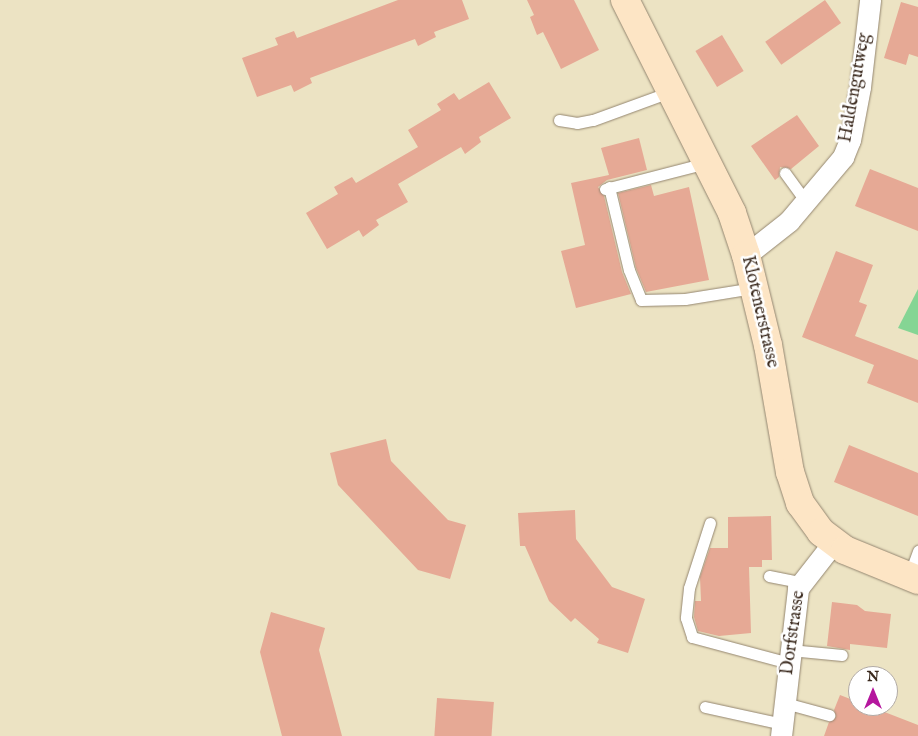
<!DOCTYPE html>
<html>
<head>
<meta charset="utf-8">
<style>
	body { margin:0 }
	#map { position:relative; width:918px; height:736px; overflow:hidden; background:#ece3c3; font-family:"IM FELL English",serif }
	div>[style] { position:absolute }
	.green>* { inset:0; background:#85d594 }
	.building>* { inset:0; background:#e6a995; transform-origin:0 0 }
	.roads { filter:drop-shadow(0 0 1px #948670) drop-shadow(0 0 1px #948670) }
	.lane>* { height:11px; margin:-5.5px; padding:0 5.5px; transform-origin:5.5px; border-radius:5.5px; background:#fff }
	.street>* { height:21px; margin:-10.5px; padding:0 10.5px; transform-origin:10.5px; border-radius:10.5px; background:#fff }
	.secondary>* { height:28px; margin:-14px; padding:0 14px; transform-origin:14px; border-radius:14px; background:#fde5c5 }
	span { translate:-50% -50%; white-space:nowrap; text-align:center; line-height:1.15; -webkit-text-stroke:5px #fff; paint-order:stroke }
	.street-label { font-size:18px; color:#3b2a1e }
	.north { position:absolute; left:848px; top:666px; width:50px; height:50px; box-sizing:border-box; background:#fff; border:1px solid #b1aaa5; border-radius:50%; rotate:0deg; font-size:14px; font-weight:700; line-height:20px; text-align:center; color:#3b2a1e }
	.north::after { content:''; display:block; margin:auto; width:18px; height:22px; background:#b5179e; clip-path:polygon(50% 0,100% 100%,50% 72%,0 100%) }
</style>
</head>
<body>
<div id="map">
	<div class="green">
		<i style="clip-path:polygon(918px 289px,918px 335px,898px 328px)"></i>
	</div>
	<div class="building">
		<i style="clip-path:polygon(398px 0,462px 0,469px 19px,434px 32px,436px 37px,418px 46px,415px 39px,310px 78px,312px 83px,294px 92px,291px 85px,257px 97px,242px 58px,278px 45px,275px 38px,294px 31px,297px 38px)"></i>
		<i style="clip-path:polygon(527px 0,574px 0,599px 50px,561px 69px,543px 32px,537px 35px,530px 17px,534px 15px)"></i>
		<i style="left:825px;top:0;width:28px;height:73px;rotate:55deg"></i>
		<i style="clip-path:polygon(901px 2px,918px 7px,918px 57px,909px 54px,906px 65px,884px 58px)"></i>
		<i style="left:722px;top:35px;width:42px;height:31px;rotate:59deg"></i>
		<i style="clip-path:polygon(489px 82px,511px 118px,479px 137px,481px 142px,465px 154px,461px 147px,398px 184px,408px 202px,376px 220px,379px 225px,363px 237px,359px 230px,327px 249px,306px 213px,338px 194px,334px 187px,352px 177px,356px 183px,418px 147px,408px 130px,441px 110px,437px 104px,454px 93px,459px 100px)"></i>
		<i style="clip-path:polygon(797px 115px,819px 146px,791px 169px,780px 167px,779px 177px,775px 180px,751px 146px)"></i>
		<i style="clip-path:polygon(639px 138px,647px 170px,607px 180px,598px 187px,604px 196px,622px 272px,631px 294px,576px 308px,561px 251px,585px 245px,571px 183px,609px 175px,601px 148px)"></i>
		<i style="clip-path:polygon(870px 169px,918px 188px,918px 231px,855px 206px)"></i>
		<i style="clip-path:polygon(651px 185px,654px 196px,689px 187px,709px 280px,646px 292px,636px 268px,618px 193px)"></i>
		<i style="clip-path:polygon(836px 251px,873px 265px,859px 302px,867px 305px,855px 336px,918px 360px,918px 403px,867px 383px,874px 365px,802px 337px)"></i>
		<i style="clip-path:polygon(386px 439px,391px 461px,448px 520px,466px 525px,450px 579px,418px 570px,338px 485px,330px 453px)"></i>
		<i style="clip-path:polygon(849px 445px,918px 473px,918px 516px,834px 482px)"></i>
		<i style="clip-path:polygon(575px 510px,576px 539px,612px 587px,645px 599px,628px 653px,597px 643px,599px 639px,575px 618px,571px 622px,549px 601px,525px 546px,520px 546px,518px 513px)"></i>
		<i style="clip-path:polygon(771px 516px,772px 560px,762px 560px,762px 567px,749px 567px,751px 633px,719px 636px,698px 631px,694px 617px,695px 601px,701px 601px,700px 577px,710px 548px,728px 548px,728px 517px)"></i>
		<i style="clip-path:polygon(832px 602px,857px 605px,865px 611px,891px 614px,887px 648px,850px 644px,850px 650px,827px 646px)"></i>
		<i style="clip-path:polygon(271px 612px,325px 628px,319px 650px,342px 736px,282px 736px,260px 652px)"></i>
		<i style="clip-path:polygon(840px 695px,858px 702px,858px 706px,869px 706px,918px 725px,918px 736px,824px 736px,829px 722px,836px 717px,834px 710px)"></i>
		<i style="left:437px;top:698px;width:57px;height:38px;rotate:4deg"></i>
	</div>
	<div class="roads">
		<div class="lane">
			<i style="left:559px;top:120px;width:18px;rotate:9deg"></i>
			<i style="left:577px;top:123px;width:16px;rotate:-11deg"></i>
			<i style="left:593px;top:120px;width:82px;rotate:-20deg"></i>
			<i style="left:785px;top:173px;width:36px;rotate:54deg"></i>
			<i style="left:609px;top:187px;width:85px;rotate:76.5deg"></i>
			<i style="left:629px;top:270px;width:32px;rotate:68deg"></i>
			<i style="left:641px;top:300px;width:44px;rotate:-1.3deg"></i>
			<i style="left:685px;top:299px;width:70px;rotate:-9.1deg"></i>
			<i style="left:605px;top:189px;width:104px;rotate:-14.4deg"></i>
			<i style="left:710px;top:523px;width:68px;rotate:107.9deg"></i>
			<i style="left:689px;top:588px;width:30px;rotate:96deg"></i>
			<i style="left:686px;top:618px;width:20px;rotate:72deg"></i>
			<i style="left:692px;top:637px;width:100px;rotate:15deg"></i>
			<i style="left:769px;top:576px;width:33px;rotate:11deg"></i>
			<i style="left:909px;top:576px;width:27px;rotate:-70deg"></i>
			<i style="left:790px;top:650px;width:52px;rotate:5.5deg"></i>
			<i style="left:785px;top:703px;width:46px;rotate:15.3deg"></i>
			<i style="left:705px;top:707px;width:79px;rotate:12.4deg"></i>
		</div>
		<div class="street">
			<i style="left:746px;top:255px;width:55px;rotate:-38.3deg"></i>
			<i style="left:789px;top:221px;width:84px;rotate:-49.8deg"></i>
			<i style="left:843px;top:157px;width:18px;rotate:-68deg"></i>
			<i style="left:850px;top:140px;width:54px;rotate:-79.3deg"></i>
			<i style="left:860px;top:87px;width:88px;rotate:-83.4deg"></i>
			<i style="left:781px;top:736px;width:149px;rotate:-83.4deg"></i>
			<i style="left:798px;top:588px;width:58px;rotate:-52deg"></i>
		</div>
		<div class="secondary">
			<i style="left:625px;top:0;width:238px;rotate:63.3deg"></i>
			<i style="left:732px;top:213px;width:44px;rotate:71.6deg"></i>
			<i style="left:746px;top:255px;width:93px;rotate:76.3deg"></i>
			<i style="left:768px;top:345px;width:129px;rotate:80.2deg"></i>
			<i style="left:790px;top:472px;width:33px;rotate:72deg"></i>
			<i style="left:800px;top:503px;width:36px;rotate:54deg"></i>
			<i style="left:821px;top:532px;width:30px;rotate:37deg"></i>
			<i style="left:845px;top:550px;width:79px;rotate:22.3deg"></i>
		</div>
	</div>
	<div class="street-label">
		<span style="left:856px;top:88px;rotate:-80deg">Haldengutweg</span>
		<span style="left:759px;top:312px;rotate:77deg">Klotenerstrasse</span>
		<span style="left:794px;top:633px;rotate:-82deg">Dorfstrasse</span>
	</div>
	<div class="north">N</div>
</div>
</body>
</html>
